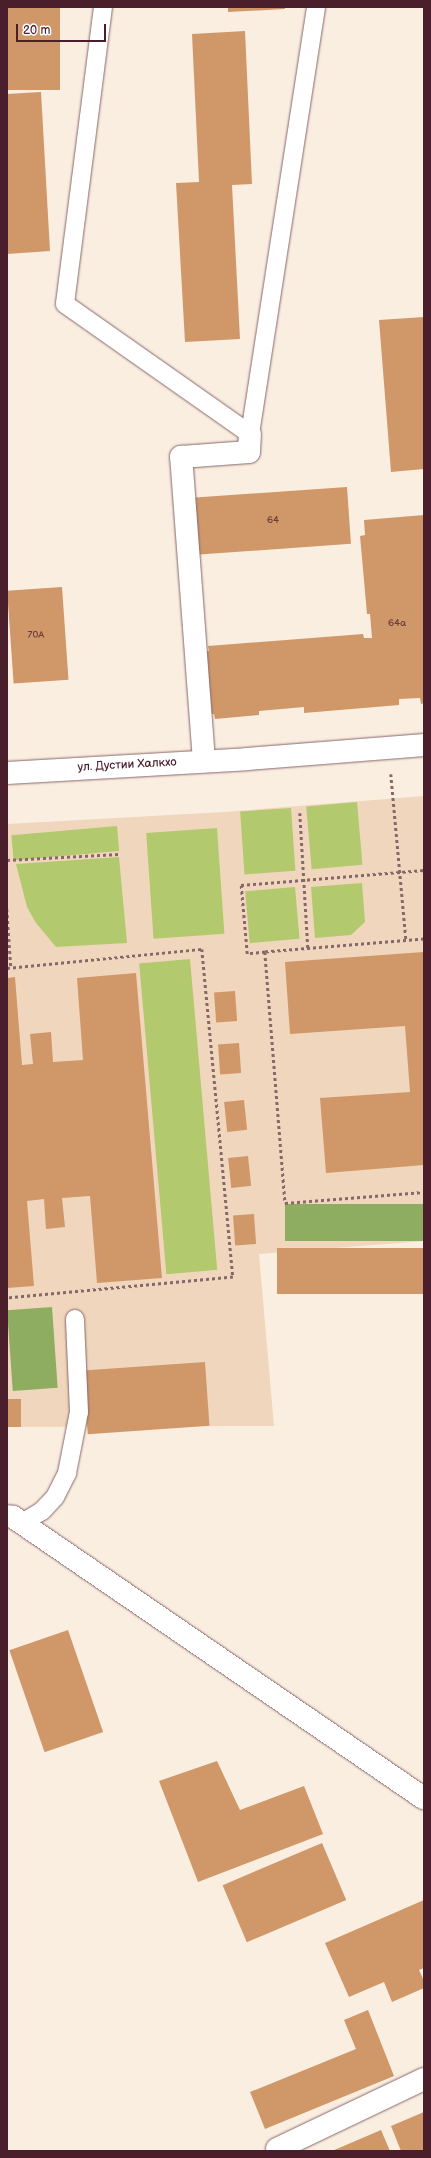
<!DOCTYPE html>
<html>
<head>
<meta charset="utf-8">
<style>
	body { margin:0 }
	#map { position:relative; width:431px; height:2158px; overflow:hidden; background:#faeee0; font-family:"Balsamiq Sans",sans-serif }
	div>[style] { position:absolute }
	.built>* { inset:0; background:#f0d6bc }
	.green>* { inset:0; background:#b3c96d; transform-origin:0 0 }
	.forest>* { inset:0; background:#8ead60; transform-origin:0 0 }
	.building>* { inset:0; background:#d09769; transform-origin:0 0 }
	.path>* { height:2.5px; margin-top:-1.25px; transform-origin:0; background:repeating-linear-gradient(90deg,#88676a 0 3px,transparent 0 6px) }
	.roads { filter:drop-shadow(0 0 1px #88676a) drop-shadow(0 0 1px #88676a) }
	.service>* { height:18px; margin:-9px; padding:0 9px; transform-origin:9px; border-radius:9px; background:#fff }
	.pedestrian>* { height:22px; margin:-11px; padding:0 11px; transform-origin:11px; border-radius:11px; background:#fff }
	.minor>* { height:22px; margin:-11px; padding:0 11px; transform-origin:11px; border-radius:11px; background:#fff }
	.tertiary>* { height:22px; margin:-11px; padding:0 11px; transform-origin:11px; border-radius:11px; background:#fff }
	span { translate:-50% -50%; white-space:nowrap; text-align:center; line-height:1.15; -webkit-text-stroke:4px #fff; paint-order:stroke }
	.number-label { font-size:10px; color:#6c3d3a }
	.number-label span { -webkit-text-stroke-width:0 }
	.street-label { font-size:12px; color:#4a1f2b }
	.frame { position:absolute; inset:0; border:8px solid #4a1f2b; pointer-events:none }
	.scale { position:absolute; left:16px; top:24px; width:90px; height:18px; box-sizing:border-box; border:2px solid #4a1f2b; border-top:0; padding-left:5px; font-size:12px; line-height:14px; white-space:nowrap; color:#4a1f2b; -webkit-text-stroke:3px #fff; paint-order:stroke }
</style>
</head>
<body>
<div id="map">
	<div class="built">
		<i style="clip-path:polygon(424px 796px,424px 1241px,259px 1254px,274px 1426px,7px 1427px,7px 824px,224px 812px)"></i>
	</div>
	<div class="green">
		<i style="left:357px;top:802px;width:63px;height:51px;rotate:85deg"></i>
		<i style="left:291px;top:808px;width:63px;height:51px;rotate:86deg"></i>
		<i style="left:117px;top:826px;width:25px;height:106px;rotate:85deg"></i>
		<i style="left:217px;top:828px;width:106px;height:71px;rotate:86deg"></i>
		<i style="clip-path:polygon(119px 857px,127px 943px,56px 947px,36px 923px,27px 907px,16px 864px)"></i>
		<i style="clip-path:polygon(362px 883px,365px 922px,351px 935px,315px 938px,311px 887px)"></i>
		<i style="left:295px;top:887px;width:52px;height:50px;rotate:85deg"></i>
		<i style="left:190px;top:959px;width:312px;height:51px;rotate:85deg"></i>
	</div>
	<div class="forest">
		<i style="left:424px;top:1204px;width:37px;height:139px;rotate:90deg"></i>
		<i style="left:52px;top:1307px;width:81px;height:45px;rotate:86deg"></i>
	</div>
	<div class="building">
		<i style="left:7px;top:7px;width:53px;height:83px"></i>
		<i style="clip-path:polygon(228px 7px,285px 7px,285px 9px,228px 12px)"></i>
		<i style="clip-path:polygon(245px 31px,252px 184px,232px 185px,240px 339px,185px 342px,176px 183px,199px 182px,192px 34px)"></i>
		<i style="clip-path:polygon(41px 92px,50px 251px,7px 254px,7px 94px)"></i>
		<i style="clip-path:polygon(424px 317px,424px 469px,391px 472px,379px 320px)"></i>
		<i style="left:347px;top:487px;width:57px;height:152px;rotate:86deg"></i>
		<i style="clip-path:polygon(424px 515px,424px 703px,421px 704px,420px 698px,399px 699px,399px 705px,304px 713px,304px 707px,259px 711px,259px 715px,215px 719px,214px 714px,209px 714px,204px 651px,209px 651px,208px 646px,363px 634px,364px 638px,372px 638px,370px 614px,367px 614px,360px 536px,365px 535px,364px 520px)"></i>
		<i style="left:62px;top:587px;width:93px;height:55px;rotate:86deg"></i>
		<i style="clip-path:polygon(424px 952px,424px 1165px,326px 1173px,320px 1098px,410px 1092px,405px 1026px,290px 1034px,285px 962px)"></i>
		<i style="clip-path:polygon(136px 973px,162px 1278px,97px 1283px,90px 1196px,62px 1198px,65px 1227px,46px 1229px,44px 1199px,27px 1201px,34px 1286px,7px 1288px,7px 978px,15px 977px,22px 1065px,33px 1064px,30px 1034px,51px 1032px,53px 1062px,83px 1060px,77px 978px)"></i>
		<i style="left:235px;top:991px;width:30px;height:21px;rotate:86deg"></i>
		<i style="left:239px;top:1043px;width:30px;height:21px;rotate:86deg"></i>
		<i style="left:244px;top:1100px;width:30px;height:20px;rotate:84deg"></i>
		<i style="left:248px;top:1156px;width:30px;height:20px;rotate:84deg"></i>
		<i style="left:254px;top:1214px;width:30px;height:21px;rotate:86deg"></i>
		<i style="left:424px;top:1248px;width:46px;height:147px;rotate:90deg"></i>
		<i style="left:205px;top:1362px;width:64px;height:122px;rotate:86deg"></i>
		<i style="left:7px;top:1399px;width:14px;height:28px"></i>
		<i style="left:68px;top:1630px;width:108px;height:62px;rotate:71deg"></i>
		<i style="clip-path:polygon(217px 1761px,240px 1810px,304px 1786px,323px 1834px,198px 1882px,159px 1781px)"></i>
		<i style="left:322px;top:1843px;width:62px;height:108px;rotate:67deg"></i>
		<i style="clip-path:polygon(424px 1900px,424px 1968px,419px 1970px,424px 1981px,424px 1988px,392px 2002px,384px 1982px,349px 1997px,325px 1943px)"></i>
		<i style="clip-path:polygon(368px 2010px,394px 2076px,265px 2129px,250px 2092px,356px 2049px,344px 2020px)"></i>
		<i style="clip-path:polygon(424px 2112px,424px 2151px,401px 2151px,391px 2126px)"></i>
		<i style="clip-path:polygon(381px 2130px,390px 2151px,332px 2151px)"></i>
	</div>
	<div class="path">
		<i style="left:391px;top:774px;width:167px;rotate:84.8deg"></i>
		<i style="left:300px;top:813px;width:135px;rotate:86.6deg"></i>
		<i style="left:7px;top:860px;width:112px;rotate:-3.1deg"></i>
		<i style="left:7px;top:909px;width:58px;rotate:86.1deg"></i>
		<i style="left:424px;top:939px;width:160px;rotate:175.3deg"></i>
		<i style="left:265px;top:952px;width:252px;rotate:85.4deg"></i>
		<i style="left:285px;top:1203px;width:139px;rotate:-4.5deg"></i>
		<i style="left:265px;top:952px;width:18px;rotate:174deg"></i>
		<i style="left:247px;top:954px;width:69px;rotate:-95deg"></i>
		<i style="left:241px;top:885px;width:184px;rotate:-4.7deg"></i>
		<i style="left:7px;top:968px;width:196px;rotate:-5.6deg"></i>
		<i style="left:202px;top:949px;width:329px;rotate:84.6deg"></i>
		<i style="left:233px;top:1277px;width:227px;rotate:174.7deg"></i>
	</div>
	<div class="roads">
		<div class="service">
			<i style="left:103px;top:7px;width:299px;rotate:97.3deg"></i>
			<i style="left:65px;top:304px;width:226px;rotate:35.1deg"></i>
			<i style="left:250px;top:434px;width:432px;rotate:-81.2deg"></i>
			<i style="left:22px;top:1523px;width:23px;rotate:-31deg"></i>
			<i style="left:42px;top:1511px;width:19px;rotate:-47deg"></i>
			<i style="left:55px;top:1497px;width:27px;rotate:-63deg"></i>
			<i style="left:67px;top:1473px;width:62px;rotate:-78.9deg"></i>
			<i style="left:79px;top:1412px;width:93px;rotate:-92.5deg"></i>
		</div>
		<div class="pedestrian">
			<i style="left:204px;top:761px;width:305px;rotate:-94.3deg"></i>
			<i style="left:181px;top:457px;width:68px;rotate:-4.2deg"></i>
			<i style="left:249px;top:452px;width:18px;rotate:-87deg"></i>
		</div>
		<div class="minor">
			<i style="left:7px;top:773px;width:240px;rotate:-3.3deg"></i>
			<i style="left:247px;top:759px;width:178px;rotate:-4.5deg"></i>
			<i style="left:277px;top:2149px;width:163px;rotate:-25.5deg"></i>
		</div>
		<div class="tertiary">
			<i style="left:7px;top:1516px;width:6px;rotate:9deg"></i>
			<i style="left:13px;top:1517px;width:498px;rotate:34.4deg"></i>
		</div>
	</div>
	<div class="number-label">
		<span style="left:273px;top:521px">64</span>
		<span style="left:397px;top:624px">64а</span>
		<span style="left:36px;top:636px">70А</span>
	</div>
	<div class="street-label">
		<span style="left:127px;top:765px;rotate:-3deg">ул. Дустии Халкхо</span>
	</div>
	<div class="frame"></div>
	<div class="scale">20 m</div>
</div>
</body>
</html>
